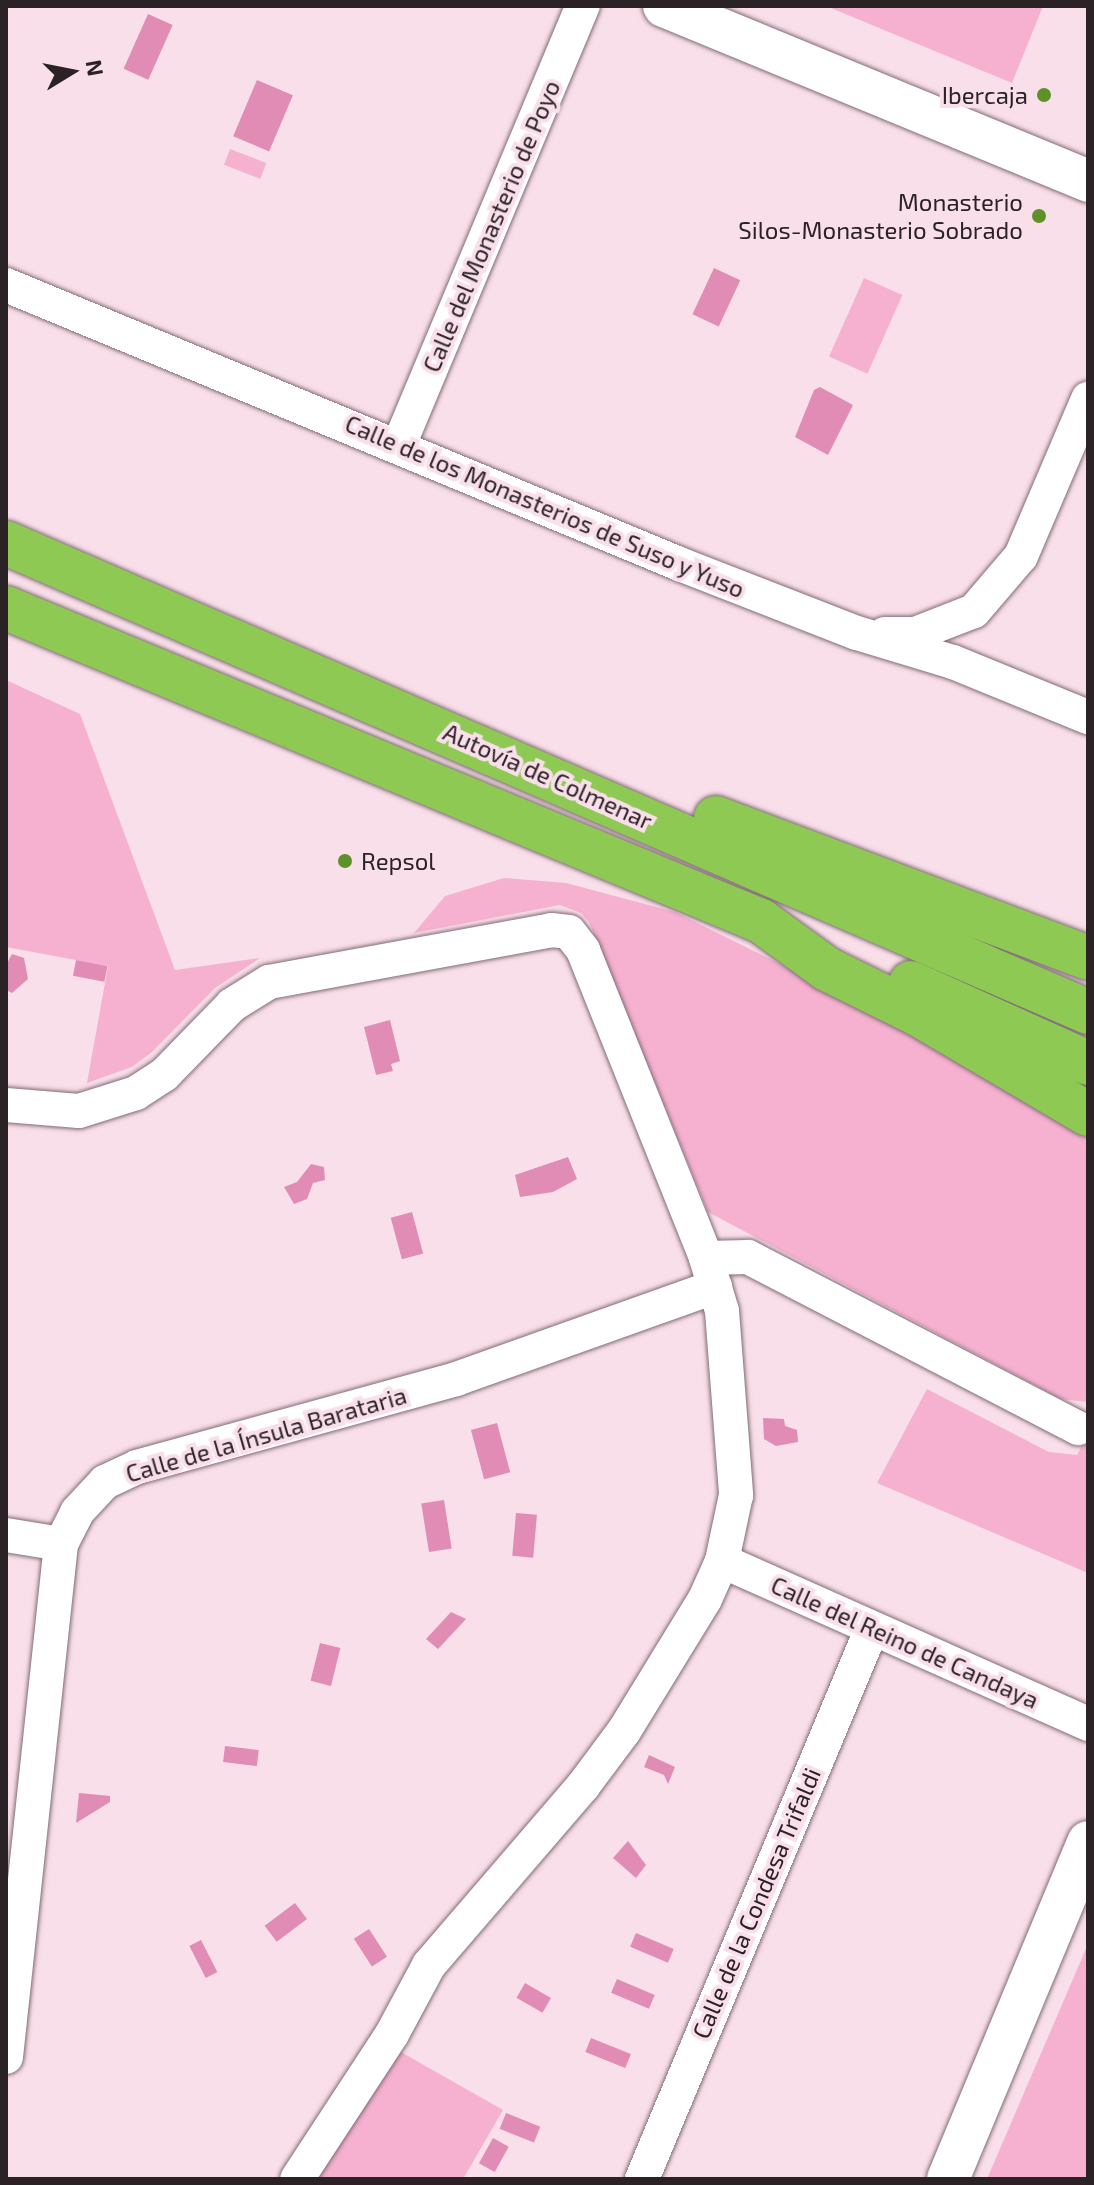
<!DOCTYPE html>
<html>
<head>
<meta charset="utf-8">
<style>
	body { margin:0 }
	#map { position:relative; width:1094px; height:2185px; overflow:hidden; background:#f9dfea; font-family:"Exo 2",sans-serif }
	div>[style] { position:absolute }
	.green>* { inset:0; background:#f6b1d1; transform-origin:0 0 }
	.water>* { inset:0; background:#e08cb4; transform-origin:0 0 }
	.roads { filter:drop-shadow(0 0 2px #826c76) drop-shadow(0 0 2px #826c76) }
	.minor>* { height:34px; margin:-17px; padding:0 17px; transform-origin:17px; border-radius:17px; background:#fff }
	.tertiary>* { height:42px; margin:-21px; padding:0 21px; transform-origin:21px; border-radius:21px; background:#fff }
	.motorway>* { height:44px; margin:-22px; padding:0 22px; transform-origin:22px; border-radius:22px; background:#8dc953 }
	.dots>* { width:22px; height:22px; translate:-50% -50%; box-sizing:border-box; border:4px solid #f9dfea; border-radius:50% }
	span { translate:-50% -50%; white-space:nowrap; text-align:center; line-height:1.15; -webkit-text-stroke:8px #f9dfea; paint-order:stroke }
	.poi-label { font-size:24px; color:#2b2226 }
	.right { translate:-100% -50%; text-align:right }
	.left { translate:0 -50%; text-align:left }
	.street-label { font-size:24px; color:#2b2226 }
	.frame { position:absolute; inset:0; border:8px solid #2b2226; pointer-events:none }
	.north { position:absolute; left:32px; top:32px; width:80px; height:80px; -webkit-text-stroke:6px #f9dfea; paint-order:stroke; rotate:80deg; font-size:22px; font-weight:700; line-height:32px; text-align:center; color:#2b2226 }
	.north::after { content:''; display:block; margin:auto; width:28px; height:36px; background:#2b2226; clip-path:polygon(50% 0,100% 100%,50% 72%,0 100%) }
</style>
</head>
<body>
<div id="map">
	<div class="green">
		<i style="clip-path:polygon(826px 6px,1043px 6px,1012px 83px)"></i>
		<i style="left:230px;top:149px;width:39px;height:17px;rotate:21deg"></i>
		<i style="left:864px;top:278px;width:42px;height:86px;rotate:24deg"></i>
		<i style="clip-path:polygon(6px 680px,80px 714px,175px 970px,260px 958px,215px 988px,152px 1052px,132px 1067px,87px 1083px,108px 966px,6px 947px)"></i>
		<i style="clip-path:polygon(504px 878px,566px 883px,675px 912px,916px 1031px,1088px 1132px,1088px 1402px,1061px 1399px,708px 1212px,589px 922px,581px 913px,560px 905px,414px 933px,445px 896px)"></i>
		<i style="clip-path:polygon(927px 1389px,1049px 1452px,1077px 1455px,1088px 1434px,1088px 1573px,877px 1483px)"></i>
		<i style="clip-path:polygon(1088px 1944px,1088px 2179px,987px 2179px)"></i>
		<i style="clip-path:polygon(401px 2052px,503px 2110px,463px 2179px,316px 2179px)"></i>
	</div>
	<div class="water">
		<i style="left:148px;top:14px;width:27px;height:60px;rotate:24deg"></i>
		<i style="left:257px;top:80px;width:39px;height:61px;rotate:23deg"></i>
		<i style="left:714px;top:268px;width:29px;height:51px;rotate:25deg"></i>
		<i style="clip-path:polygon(820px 387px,853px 405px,828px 455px,795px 437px,814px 390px)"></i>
		<i style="clip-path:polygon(12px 954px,24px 958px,28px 979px,12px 993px,6px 990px,6px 965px)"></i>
		<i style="left:76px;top:960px;width:32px;height:16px;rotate:11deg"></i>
		<i style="clip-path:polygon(390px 1020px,400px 1061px,391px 1064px,393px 1071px,376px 1075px,364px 1027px)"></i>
		<i style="clip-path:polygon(568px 1157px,577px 1179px,553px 1192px,520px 1197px,515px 1175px)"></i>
		<i style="clip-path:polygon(311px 1164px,324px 1167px,325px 1180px,313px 1183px,307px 1199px,294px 1204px,284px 1187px,297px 1182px)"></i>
		<i style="left:412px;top:1212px;width:43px;height:22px;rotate:75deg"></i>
		<i style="clip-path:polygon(763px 1418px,784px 1419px,785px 1426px,797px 1430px,798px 1442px,776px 1446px,764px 1439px)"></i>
		<i style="left:497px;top:1423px;width:51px;height:27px;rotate:75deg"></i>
		<i style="left:444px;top:1500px;width:49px;height:23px;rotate:81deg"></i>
		<i style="left:516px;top:1513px;width:21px;height:43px;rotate:5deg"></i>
		<i style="clip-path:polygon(451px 1612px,466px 1619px,438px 1649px,426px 1639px)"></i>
		<i style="left:320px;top:1643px;width:21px;height:39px;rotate:14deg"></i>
		<i style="left:225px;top:1746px;width:34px;height:16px;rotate:7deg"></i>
		<i style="clip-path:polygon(649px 1755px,675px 1767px,668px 1784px,664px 1775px,644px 1767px)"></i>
		<i style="clip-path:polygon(79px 1793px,110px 1796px,110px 1802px,76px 1823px)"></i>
		<i style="clip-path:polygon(628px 1841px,646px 1865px,636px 1878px,613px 1858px)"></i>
		<i style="left:295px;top:1903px;width:20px;height:38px;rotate:53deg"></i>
		<i style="left:369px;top:1929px;width:33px;height:18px;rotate:57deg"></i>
		<i style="left:636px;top:1933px;width:41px;height:15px;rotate:23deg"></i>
		<i style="left:201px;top:1940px;width:36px;height:13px;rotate:63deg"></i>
		<i style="left:617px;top:1979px;width:41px;height:15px;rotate:23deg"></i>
		<i style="left:525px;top:1983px;width:30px;height:17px;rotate:30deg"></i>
		<i style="left:591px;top:2038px;width:43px;height:15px;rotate:22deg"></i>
		<i style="left:506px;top:2113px;width:37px;height:17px;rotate:22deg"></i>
		<i style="left:493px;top:2138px;width:18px;height:29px;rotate:29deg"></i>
	</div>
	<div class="roads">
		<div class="minor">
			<i style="left:6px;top:285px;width:726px;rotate:22.5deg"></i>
			<i style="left:677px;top:563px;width:193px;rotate:21.3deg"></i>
			<i style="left:857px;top:633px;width:100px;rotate:16.8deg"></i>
			<i style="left:953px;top:662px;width:146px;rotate:22.2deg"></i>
			<i style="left:399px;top:445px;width:476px;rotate:-67.3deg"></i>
			<i style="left:885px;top:634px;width:30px"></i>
			<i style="left:915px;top:634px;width:63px;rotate:-21.3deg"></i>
			<i style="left:974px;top:611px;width:72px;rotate:-49.5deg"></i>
			<i style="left:1021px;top:556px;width:171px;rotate:-66.9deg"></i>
			<i style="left:6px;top:1105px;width:73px;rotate:4.7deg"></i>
			<i style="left:79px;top:1111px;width:60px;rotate:-17.5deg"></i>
			<i style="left:136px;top:1093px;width:33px;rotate:-33deg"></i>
			<i style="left:164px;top:1075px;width:98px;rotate:-45.8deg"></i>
			<i style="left:232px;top:1005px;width:44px;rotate:-31.9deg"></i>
			<i style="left:269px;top:982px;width:287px;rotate:-10.4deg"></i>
			<i style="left:551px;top:930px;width:18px;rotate:6deg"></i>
			<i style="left:569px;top:932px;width:23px;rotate:52deg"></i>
			<i style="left:583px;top:950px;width:332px;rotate:68.2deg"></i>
			<i style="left:706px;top:1258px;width:55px;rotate:73.2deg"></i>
			<i style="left:722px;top:1311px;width:185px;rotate:85.6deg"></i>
			<i style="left:736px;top:1495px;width:67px;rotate:102deg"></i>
			<i style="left:722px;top:1561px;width:42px;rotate:114.1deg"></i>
			<i style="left:705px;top:1599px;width:155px;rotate:121.5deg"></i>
			<i style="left:624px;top:1731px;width:69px;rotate:126.7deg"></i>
			<i style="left:583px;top:1786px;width:236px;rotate:130.7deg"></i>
			<i style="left:429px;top:1965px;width:78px;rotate:118.2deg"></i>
			<i style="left:392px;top:2034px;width:173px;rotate:123.2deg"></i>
			<i style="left:706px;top:1258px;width:42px;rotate:-1.4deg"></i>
			<i style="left:748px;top:1257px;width:372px;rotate:27.4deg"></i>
			<i style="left:6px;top:1535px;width:56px;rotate:9.3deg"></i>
			<i style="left:722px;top:1561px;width:401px;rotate:24deg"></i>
			<i style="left:6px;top:2057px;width:516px;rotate:-83.88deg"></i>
			<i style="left:61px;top:1544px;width:36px;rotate:-63deg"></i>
			<i style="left:77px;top:1512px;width:41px;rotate:-47deg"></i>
			<i style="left:105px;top:1482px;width:35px;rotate:-25deg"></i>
			<i style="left:137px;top:1467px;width:331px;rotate:-15.4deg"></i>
			<i style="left:456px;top:1379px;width:275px;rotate:-19.6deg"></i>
			<i style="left:642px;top:2179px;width:597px;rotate:-67.34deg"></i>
		</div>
		<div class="tertiary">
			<i style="left:664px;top:6px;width:459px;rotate:22.4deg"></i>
			<i style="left:948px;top:2179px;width:365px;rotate:-67.4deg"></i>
		</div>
		<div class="motorway">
			<i style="left:6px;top:543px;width:1179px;rotate:23.43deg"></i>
			<i style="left:6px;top:608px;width:817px;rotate:22.52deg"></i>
			<i style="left:761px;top:921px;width:82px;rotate:36deg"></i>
			<i style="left:827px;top:969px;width:102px;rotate:26.3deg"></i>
			<i style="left:918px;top:1014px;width:197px;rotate:30.5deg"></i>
			<i style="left:716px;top:818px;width:397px;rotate:20.6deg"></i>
			<i style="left:911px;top:983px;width:194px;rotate:24.3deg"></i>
		</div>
	</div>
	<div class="dots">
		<i style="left:1044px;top:95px;background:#5e9128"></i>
		<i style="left:1039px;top:216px;background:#5e9128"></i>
		<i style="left:345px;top:861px;background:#5e9128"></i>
	</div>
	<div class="poi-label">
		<span class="right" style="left:1028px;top:95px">Ibercaja</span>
		<span class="right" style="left:1023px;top:216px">Monasterio<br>Silos-Monasterio Sobrado</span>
		<span class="left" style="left:361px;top:861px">Repsol</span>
	</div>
	<div class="street-label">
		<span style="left:491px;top:226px;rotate:-67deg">Calle del Monasterio de Poyo</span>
		<span style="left:545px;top:506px;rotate:23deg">Calle de los Monasterios de Suso y Yuso</span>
		<span style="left:548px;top:776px;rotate:24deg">Autovía de Colmenar</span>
		<span style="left:266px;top:1434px;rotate:-16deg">Calle de la Ínsula Barataria</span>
		<span style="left:905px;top:1642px;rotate:24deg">Calle del Reino de Candaya</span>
		<span style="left:756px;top:1903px;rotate:-67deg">Calle de la Condesa Trifaldi</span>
	</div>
	<div class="frame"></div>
	<div class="north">N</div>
</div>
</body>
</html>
